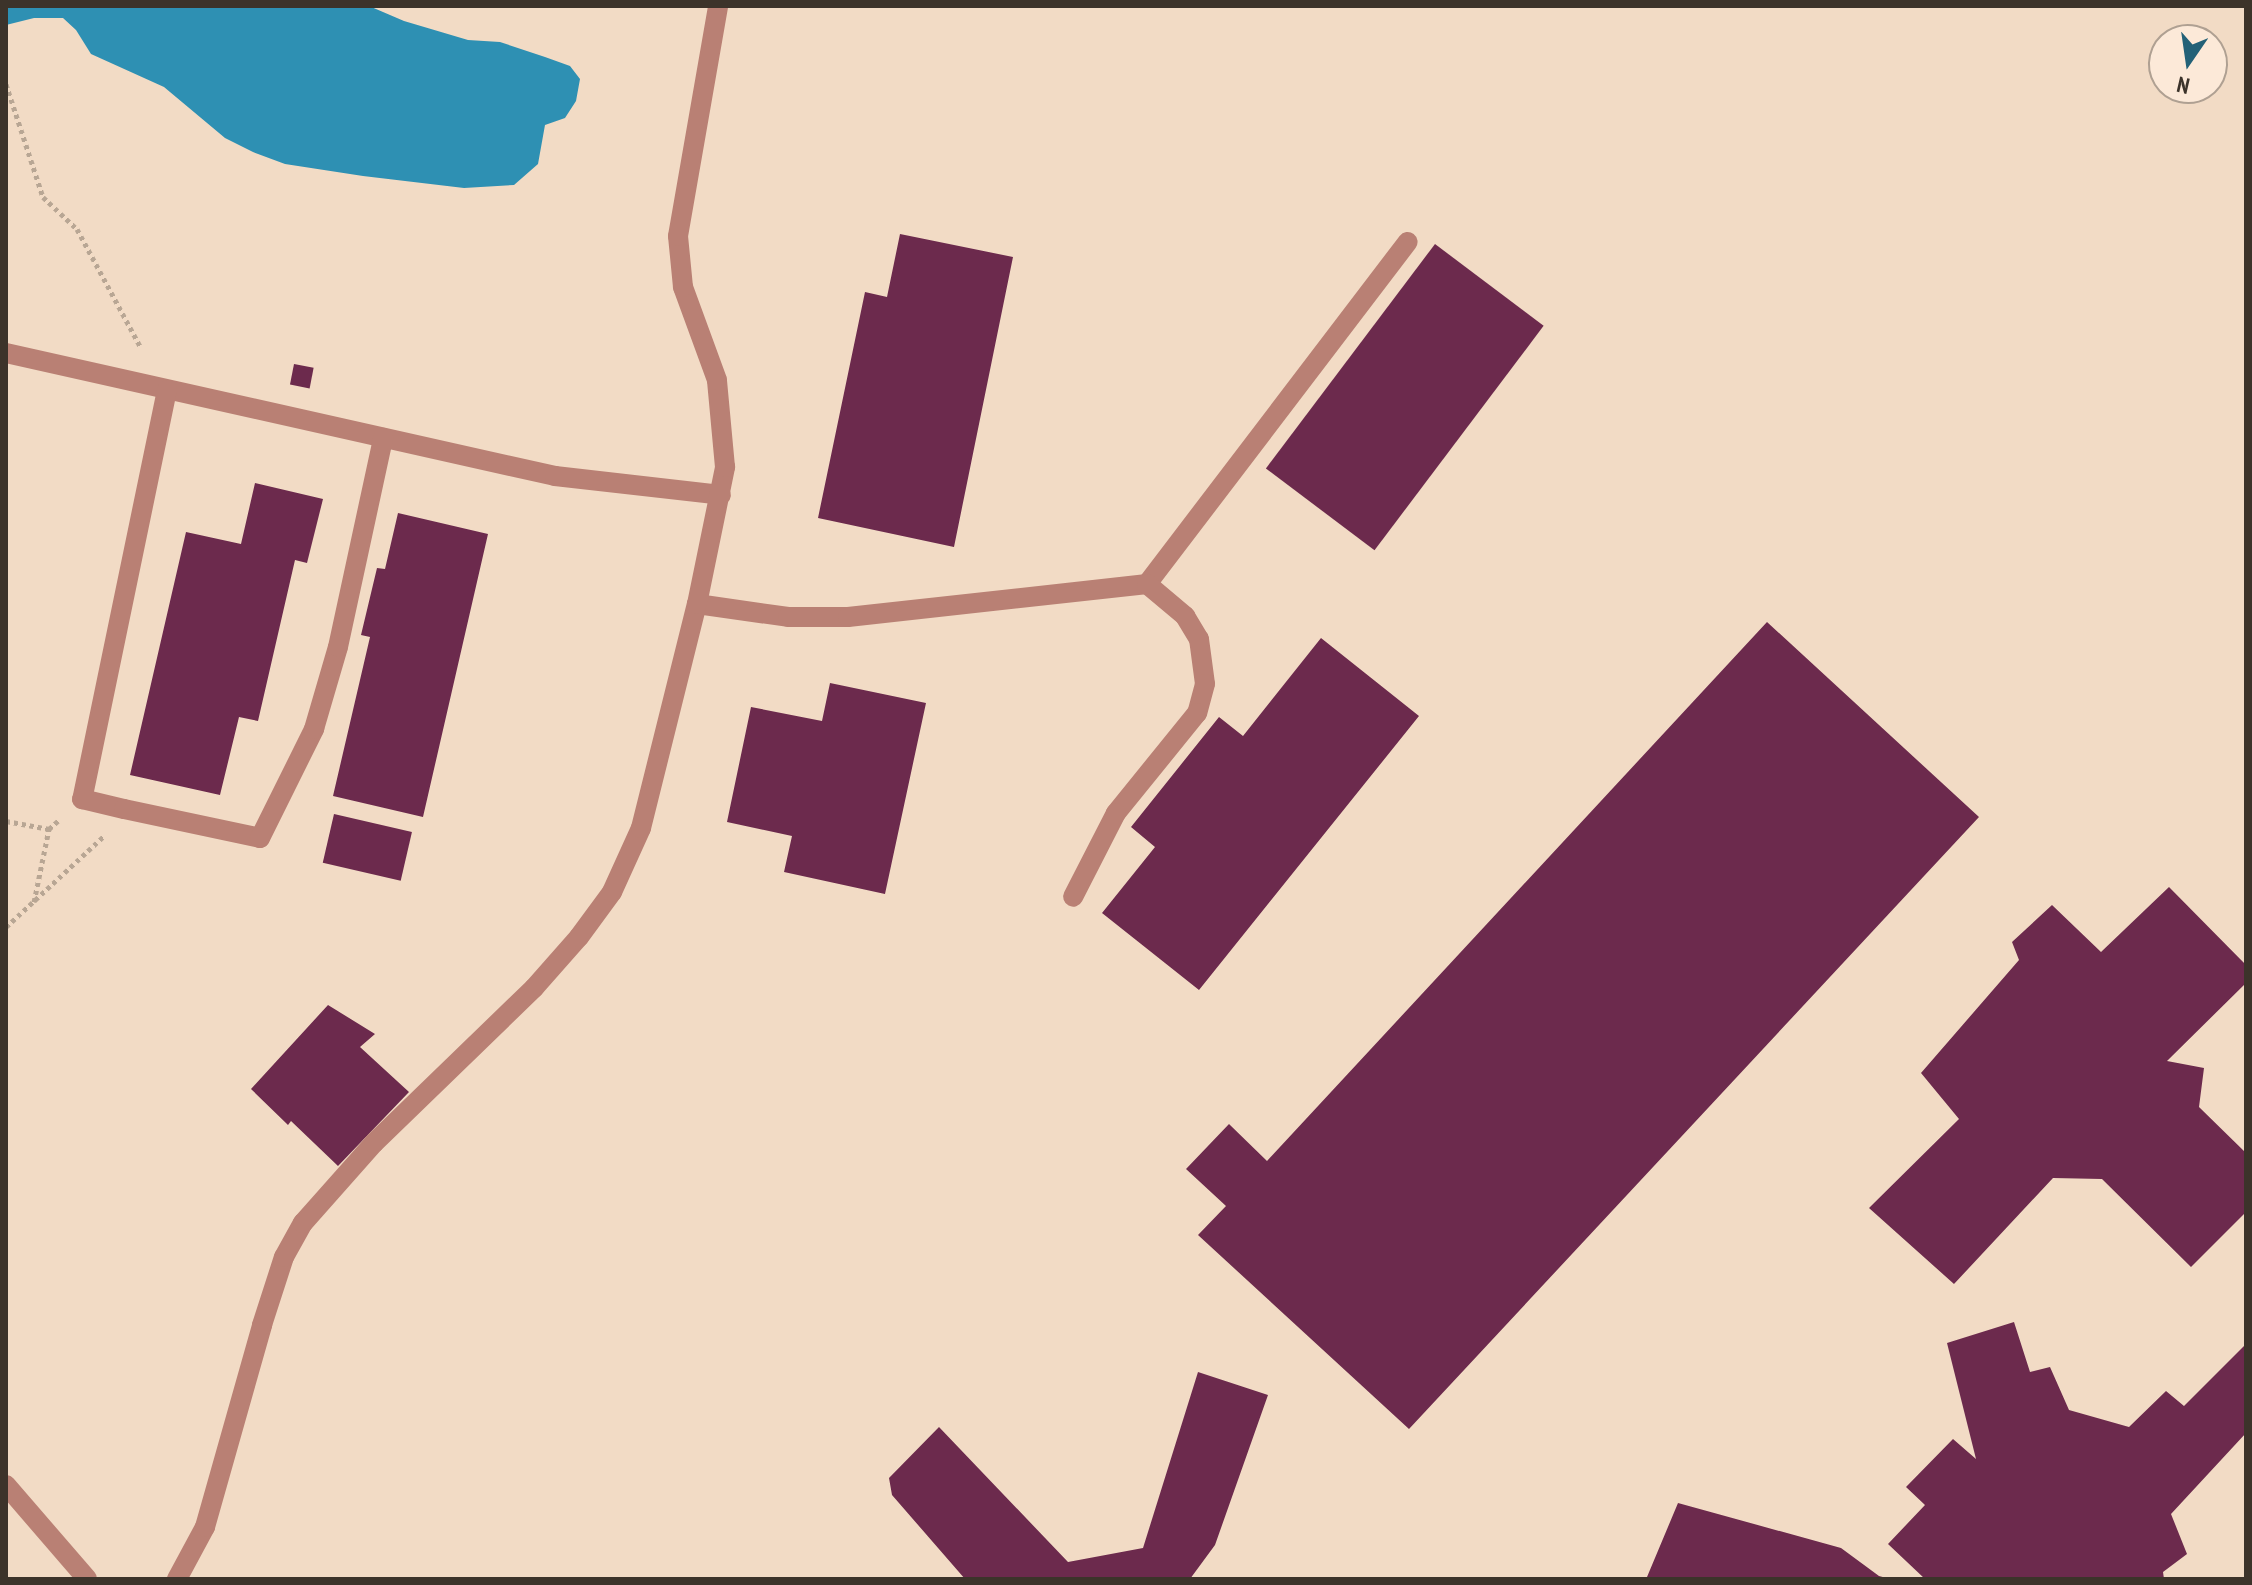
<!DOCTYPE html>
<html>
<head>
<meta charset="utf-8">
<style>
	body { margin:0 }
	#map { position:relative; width:2252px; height:1585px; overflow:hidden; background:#f2dbc5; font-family:"PT Sans Narrow",sans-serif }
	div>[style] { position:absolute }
	.water>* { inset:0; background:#2e90b3 }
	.building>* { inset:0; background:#6c2a4d; transform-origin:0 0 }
	.path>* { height:5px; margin-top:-2.5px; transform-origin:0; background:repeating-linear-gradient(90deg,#b8a694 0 4px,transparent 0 8px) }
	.minor>* { height:20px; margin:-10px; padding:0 10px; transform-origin:10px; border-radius:10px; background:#b98074 }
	span { translate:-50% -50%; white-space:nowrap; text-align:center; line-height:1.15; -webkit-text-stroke:8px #fce9d8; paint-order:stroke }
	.frame { position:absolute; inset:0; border:8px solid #3c332a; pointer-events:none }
	.north { position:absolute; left:2148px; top:24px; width:80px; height:80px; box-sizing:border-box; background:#fce9d8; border:2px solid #afa092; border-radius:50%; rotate:193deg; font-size:22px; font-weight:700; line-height:32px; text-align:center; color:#3c332a }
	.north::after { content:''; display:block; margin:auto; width:28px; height:36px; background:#236177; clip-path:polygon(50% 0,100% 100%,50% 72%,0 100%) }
</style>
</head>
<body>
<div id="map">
	<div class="water">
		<i style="clip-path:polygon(6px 6px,369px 6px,404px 21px,468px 40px,500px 42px,545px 57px,570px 66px,580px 79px,576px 101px,565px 118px,545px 125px,538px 164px,514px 185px,464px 188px,363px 176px,285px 164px,253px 152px,225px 138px,164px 87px,91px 54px,76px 30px,63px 18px,34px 18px,6px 25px)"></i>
	</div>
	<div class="building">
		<i style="clip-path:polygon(900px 234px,1013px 257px,954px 547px,818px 518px,865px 292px,887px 297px)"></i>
		<i style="left:1435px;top:244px;width:136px;height:281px;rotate:37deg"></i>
		<i style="left:294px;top:364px;width:20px;height:21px;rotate:11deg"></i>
		<i style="clip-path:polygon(255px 483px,323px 499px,307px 563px,295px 560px,258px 721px,239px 717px,220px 795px,130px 775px,186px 532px,241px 544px)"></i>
		<i style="clip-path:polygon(398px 513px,488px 534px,423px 817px,333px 796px,370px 637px,361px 635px,377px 568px,385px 569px)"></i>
		<i style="clip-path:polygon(1767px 622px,1979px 817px,1409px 1429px,1198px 1235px,1226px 1206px,1186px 1169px,1229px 1124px,1267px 1161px)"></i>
		<i style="clip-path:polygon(1321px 638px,1419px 716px,1199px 990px,1102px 913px,1155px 847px,1131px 827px,1219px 717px,1243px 736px)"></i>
		<i style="clip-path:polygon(830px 683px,926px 703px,885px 894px,784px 872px,792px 836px,727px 822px,751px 707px,822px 721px)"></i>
		<i style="left:334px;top:814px;width:80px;height:50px;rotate:13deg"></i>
		<i style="clip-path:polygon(2169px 887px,2246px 965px,2246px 983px,2167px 1061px,2204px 1068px,2199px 1107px,2246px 1153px,2246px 1212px,2191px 1267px,2102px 1179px,2053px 1178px,1954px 1284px,1869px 1208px,1959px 1119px,1921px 1073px,2019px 960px,2012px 942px,2052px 905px,2101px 952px)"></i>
		<i style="clip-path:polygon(328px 1005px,375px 1034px,360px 1047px,409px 1092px,338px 1166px,291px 1121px,288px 1125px,251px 1089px)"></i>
		<i style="clip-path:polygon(2014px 1322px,2030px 1372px,2050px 1367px,2069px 1410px,2129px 1427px,2166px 1391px,2184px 1406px,2246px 1344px,2246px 1433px,2171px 1514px,2187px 1554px,2163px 1572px,2164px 1579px,1925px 1579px,1888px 1544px,1925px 1505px,1906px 1487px,1953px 1439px,1976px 1459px,1947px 1343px)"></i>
		<i style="clip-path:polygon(1198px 1372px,1268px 1395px,1215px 1545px,1190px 1579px,965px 1579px,892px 1495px,889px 1478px,939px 1427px,1068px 1562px,1143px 1548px)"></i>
		<i style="clip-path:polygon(1678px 1503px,1841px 1548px,1879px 1576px,1890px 1579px,1647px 1577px)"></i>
	</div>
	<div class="path">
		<i style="left:6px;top:84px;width:119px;rotate:71.9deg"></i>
		<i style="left:43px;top:197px;width:47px;rotate:43.3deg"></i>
		<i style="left:77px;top:229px;width:135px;rotate:61.7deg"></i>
		<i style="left:6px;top:821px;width:44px;rotate:10.5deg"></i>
		<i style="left:49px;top:829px;width:15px;rotate:-42deg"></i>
		<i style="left:34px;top:902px;width:75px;rotate:-78.4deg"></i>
		<i style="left:6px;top:927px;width:134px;rotate:-42.9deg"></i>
	</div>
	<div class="minor">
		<i style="left:6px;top:353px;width:563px;rotate:12.63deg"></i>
		<i style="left:555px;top:476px;width:167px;rotate:6.5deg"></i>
		<i style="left:167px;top:390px;width:418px;rotate:101.7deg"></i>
		<i style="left:82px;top:799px;width:43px;rotate:13.4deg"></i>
		<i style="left:124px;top:809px;width:139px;rotate:12deg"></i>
		<i style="left:260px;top:838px;width:122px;rotate:-63.6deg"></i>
		<i style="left:314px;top:729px;width:85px;rotate:-73.7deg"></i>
		<i style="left:338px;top:647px;width:214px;rotate:-77.8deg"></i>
		<i style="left:1147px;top:584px;width:430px;rotate:-52.7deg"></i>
		<i style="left:697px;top:604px;width:92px;rotate:8.1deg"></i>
		<i style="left:788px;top:617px;width:60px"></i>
		<i style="left:848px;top:617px;width:301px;rotate:-6.3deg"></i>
		<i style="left:1147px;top:584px;width:50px;rotate:40.1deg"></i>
		<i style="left:1185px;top:616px;width:27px;rotate:59deg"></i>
		<i style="left:1199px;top:639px;width:45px;rotate:82.4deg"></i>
		<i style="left:1205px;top:684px;width:30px;rotate:105deg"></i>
		<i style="left:1197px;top:713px;width:129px;rotate:129deg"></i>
		<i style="left:1116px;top:813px;width:94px;rotate:117.1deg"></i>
		<i style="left:6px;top:1485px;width:124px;rotate:49.2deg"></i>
		<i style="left:177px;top:1579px;width:59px;rotate:-61.7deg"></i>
		<i style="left:205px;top:1527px;width:210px;rotate:-74.2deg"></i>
		<i style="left:262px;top:1325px;width:71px;rotate:-72.1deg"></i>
		<i style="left:284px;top:1257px;width:39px;rotate:-61deg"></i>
		<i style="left:303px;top:1223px;width:107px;rotate:-48.4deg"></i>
		<i style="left:374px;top:1143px;width:223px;rotate:-44.1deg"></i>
		<i style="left:534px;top:988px;width:68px;rotate:-48.6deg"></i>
		<i style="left:579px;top:937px;width:56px;rotate:-53.7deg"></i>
		<i style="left:612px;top:892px;width:70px;rotate:-65.6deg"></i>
		<i style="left:641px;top:828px;width:231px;rotate:-76deg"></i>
		<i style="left:697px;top:604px;width:140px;rotate:-78.4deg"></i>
		<i style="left:725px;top:467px;width:87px;rotate:-95.3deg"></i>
		<i style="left:717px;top:380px;width:99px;rotate:-110.1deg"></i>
		<i style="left:683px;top:287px;width:51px;rotate:-95.6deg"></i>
		<i style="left:678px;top:236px;width:233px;rotate:-80.1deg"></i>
	</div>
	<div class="frame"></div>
	<div class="north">N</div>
</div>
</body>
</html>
